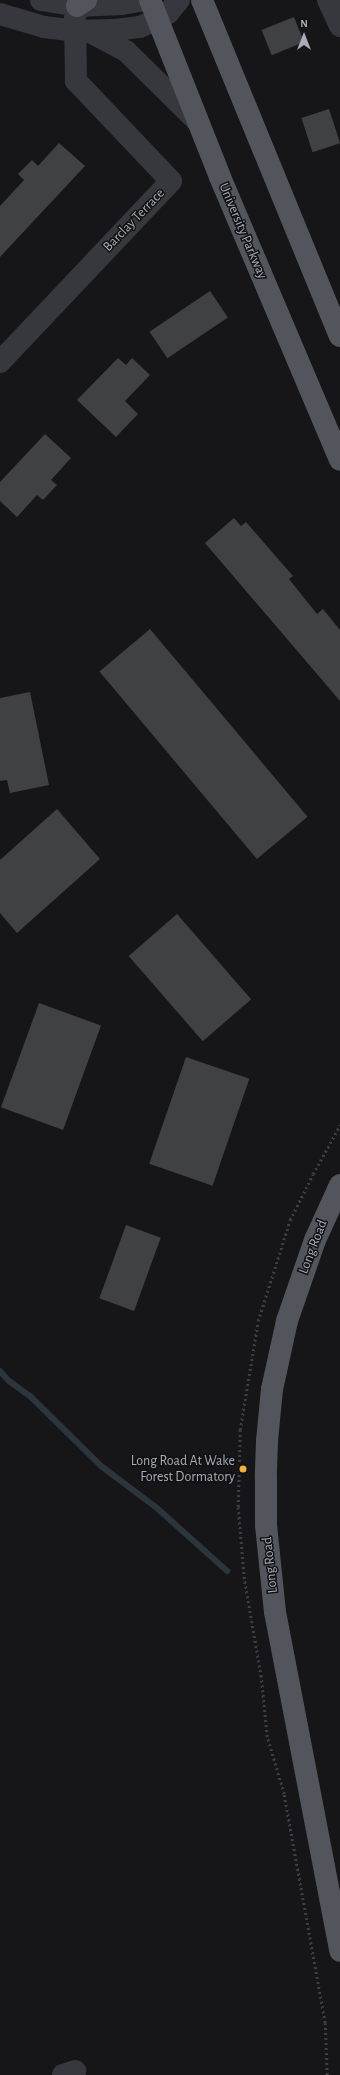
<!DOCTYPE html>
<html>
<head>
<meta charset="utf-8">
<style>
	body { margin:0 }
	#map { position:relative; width:340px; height:2075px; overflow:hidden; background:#161618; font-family:"Alegreya Sans",sans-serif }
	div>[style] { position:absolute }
	.stream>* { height:6px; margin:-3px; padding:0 3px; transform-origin:3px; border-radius:3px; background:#2c353c }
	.building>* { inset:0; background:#404145; transform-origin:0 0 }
	.path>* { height:2.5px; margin-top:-1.25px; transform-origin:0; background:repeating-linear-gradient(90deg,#3d3f44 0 2px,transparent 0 5px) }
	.minor>* { height:22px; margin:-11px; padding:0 11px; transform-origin:11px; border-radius:11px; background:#37383d }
	.major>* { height:22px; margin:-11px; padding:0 11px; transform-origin:11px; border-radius:11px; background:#53555c }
	.dots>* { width:11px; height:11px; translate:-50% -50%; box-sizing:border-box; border:2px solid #111113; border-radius:50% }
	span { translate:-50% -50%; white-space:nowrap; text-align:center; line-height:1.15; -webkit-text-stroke:3px #111113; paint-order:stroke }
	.street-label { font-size:14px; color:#a8adb8 }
	.poi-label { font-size:14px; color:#a8adb8 }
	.right { translate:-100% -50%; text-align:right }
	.north { position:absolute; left:284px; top:16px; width:40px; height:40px; -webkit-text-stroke:3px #111113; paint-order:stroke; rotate:0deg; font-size:11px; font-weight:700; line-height:16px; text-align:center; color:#a8adb8 }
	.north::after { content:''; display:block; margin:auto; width:14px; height:18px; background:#a8adb8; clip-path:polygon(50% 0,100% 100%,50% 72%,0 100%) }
</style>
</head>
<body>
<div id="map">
	<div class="stream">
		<i style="left:0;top:1371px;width:13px;rotate:48deg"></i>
		<i style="left:9px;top:1381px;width:26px;rotate:36deg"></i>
		<i style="left:30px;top:1396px;width:100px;rotate:44.6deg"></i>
		<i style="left:101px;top:1466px;width:71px;rotate:37deg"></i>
		<i style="left:158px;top:1509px;width:93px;rotate:41.9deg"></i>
	</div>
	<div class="building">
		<i style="left:294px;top:17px;width:27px;height:35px;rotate:68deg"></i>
		<i style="left:329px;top:109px;width:36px;height:29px;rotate:72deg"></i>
		<i style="clip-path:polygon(59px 143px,85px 166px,0 257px,0 206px,24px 180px,18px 174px,32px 160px,38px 166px)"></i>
		<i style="left:210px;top:291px;width:32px;height:73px;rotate:56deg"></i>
		<i style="clip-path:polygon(118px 358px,126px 365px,132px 358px,150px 375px,125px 401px,138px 414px,116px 437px,77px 400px)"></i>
		<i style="clip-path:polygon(45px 434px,71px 458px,51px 480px,57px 485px,43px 500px,37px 495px,17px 517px,0 501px,0 482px)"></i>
		<i style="clip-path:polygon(234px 518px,241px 526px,246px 522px,293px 576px,289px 579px,317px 614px,323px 609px,340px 630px,340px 701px,205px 543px)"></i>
		<i style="left:150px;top:629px;width:245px;height:66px;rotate:50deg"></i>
		<i style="clip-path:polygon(30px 692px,49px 785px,10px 793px,7px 780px,0 781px,0 698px)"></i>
		<i style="clip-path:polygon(57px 809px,100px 859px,17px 933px,0 913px,0 860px)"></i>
		<i style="left:177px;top:914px;width:113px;height:64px;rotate:49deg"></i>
		<i style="left:39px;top:1003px;width:66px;height:111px;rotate:20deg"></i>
		<i style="left:186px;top:1057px;width:67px;height:113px;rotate:19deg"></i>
		<i style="left:126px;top:1225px;width:37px;height:78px;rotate:20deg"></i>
	</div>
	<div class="path">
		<i style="left:327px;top:2075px;width:52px;rotate:-92.2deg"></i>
		<i style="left:325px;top:2023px;width:233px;rotate:-100.2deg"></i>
		<i style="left:284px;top:1794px;width:59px;rotate:-106.6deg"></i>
		<i style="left:267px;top:1737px;width:60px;rotate:-95.7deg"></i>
		<i style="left:261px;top:1677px;width:99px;rotate:-99.8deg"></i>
		<i style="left:244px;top:1579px;width:72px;rotate:-94.8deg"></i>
		<i style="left:238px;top:1507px;width:77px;rotate:-88.5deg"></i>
		<i style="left:240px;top:1430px;width:110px;rotate:-80.6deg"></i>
		<i style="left:258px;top:1321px;width:106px;rotate:-72.4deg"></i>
		<i style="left:290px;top:1220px;width:51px;rotate:-63.4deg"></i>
		<i style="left:313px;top:1174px;width:56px;rotate:-61.1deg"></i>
	</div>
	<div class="minor">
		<i style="left:41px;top:0;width:36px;rotate:9deg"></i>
		<i style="left:77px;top:6px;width:45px;rotate:-2.5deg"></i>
		<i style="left:122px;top:4px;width:23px;rotate:-10deg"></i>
		<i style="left:328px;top:0;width:29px;rotate:65deg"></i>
		<i style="left:0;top:14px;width:46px;rotate:16.5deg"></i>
		<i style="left:44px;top:27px;width:31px;rotate:7deg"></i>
		<i style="left:75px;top:31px;width:40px;rotate:-1.4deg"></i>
		<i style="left:115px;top:30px;width:25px;rotate:-7deg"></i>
		<i style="left:140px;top:27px;width:20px;rotate:-24deg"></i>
		<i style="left:158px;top:19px;width:12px;rotate:-31deg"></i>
		<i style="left:168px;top:13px;width:17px;rotate:-50deg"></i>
		<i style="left:90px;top:32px;width:41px;rotate:27.8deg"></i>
		<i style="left:126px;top:51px;width:101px;rotate:44.6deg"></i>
		<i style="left:0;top:362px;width:249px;rotate:-46.6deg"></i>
		<i style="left:171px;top:181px;width:138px;rotate:-133.5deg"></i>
		<i style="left:76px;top:81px;width:62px;rotate:-90.9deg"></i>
		<i style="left:75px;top:19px;width:13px;rotate:-81deg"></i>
		<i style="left:63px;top:2075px;width:13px;rotate:-18deg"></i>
	</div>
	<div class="major">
		<i style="left:150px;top:0;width:190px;rotate:68.4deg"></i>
		<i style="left:220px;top:177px;width:307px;rotate:67deg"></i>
		<i style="left:202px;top:0;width:363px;rotate:67.7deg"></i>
		<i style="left:77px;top:6px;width:11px;rotate:-34deg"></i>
		<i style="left:340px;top:1185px;width:60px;rotate:114.4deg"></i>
		<i style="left:315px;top:1240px;width:86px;rotate:109.1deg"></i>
		<i style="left:287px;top:1321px;width:70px;rotate:102.4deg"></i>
		<i style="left:272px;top:1389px;width:52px;rotate:95.5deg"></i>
		<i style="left:267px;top:1441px;width:37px;rotate:92deg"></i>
		<i style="left:266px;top:1478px;width:47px;rotate:90deg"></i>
		<i style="left:266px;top:1525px;width:87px;rotate:84.1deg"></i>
		<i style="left:275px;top:1612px;width:345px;rotate:79.1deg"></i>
	</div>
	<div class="dots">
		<i style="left:243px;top:1469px;background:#f2b134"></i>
	</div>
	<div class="street-label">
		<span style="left:134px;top:220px;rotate:-46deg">Barclay Terrace</span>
		<span style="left:243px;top:231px;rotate:67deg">University Parkway</span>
		<span style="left:313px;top:1247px;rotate:-69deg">Long Road</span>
		<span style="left:270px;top:1565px;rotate:-96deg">Long Road</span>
	</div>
	<div class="poi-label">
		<span class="right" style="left:235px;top:1469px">Long Road At Wake<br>Forest Dormatory</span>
	</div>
	<div class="north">N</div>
</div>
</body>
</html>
